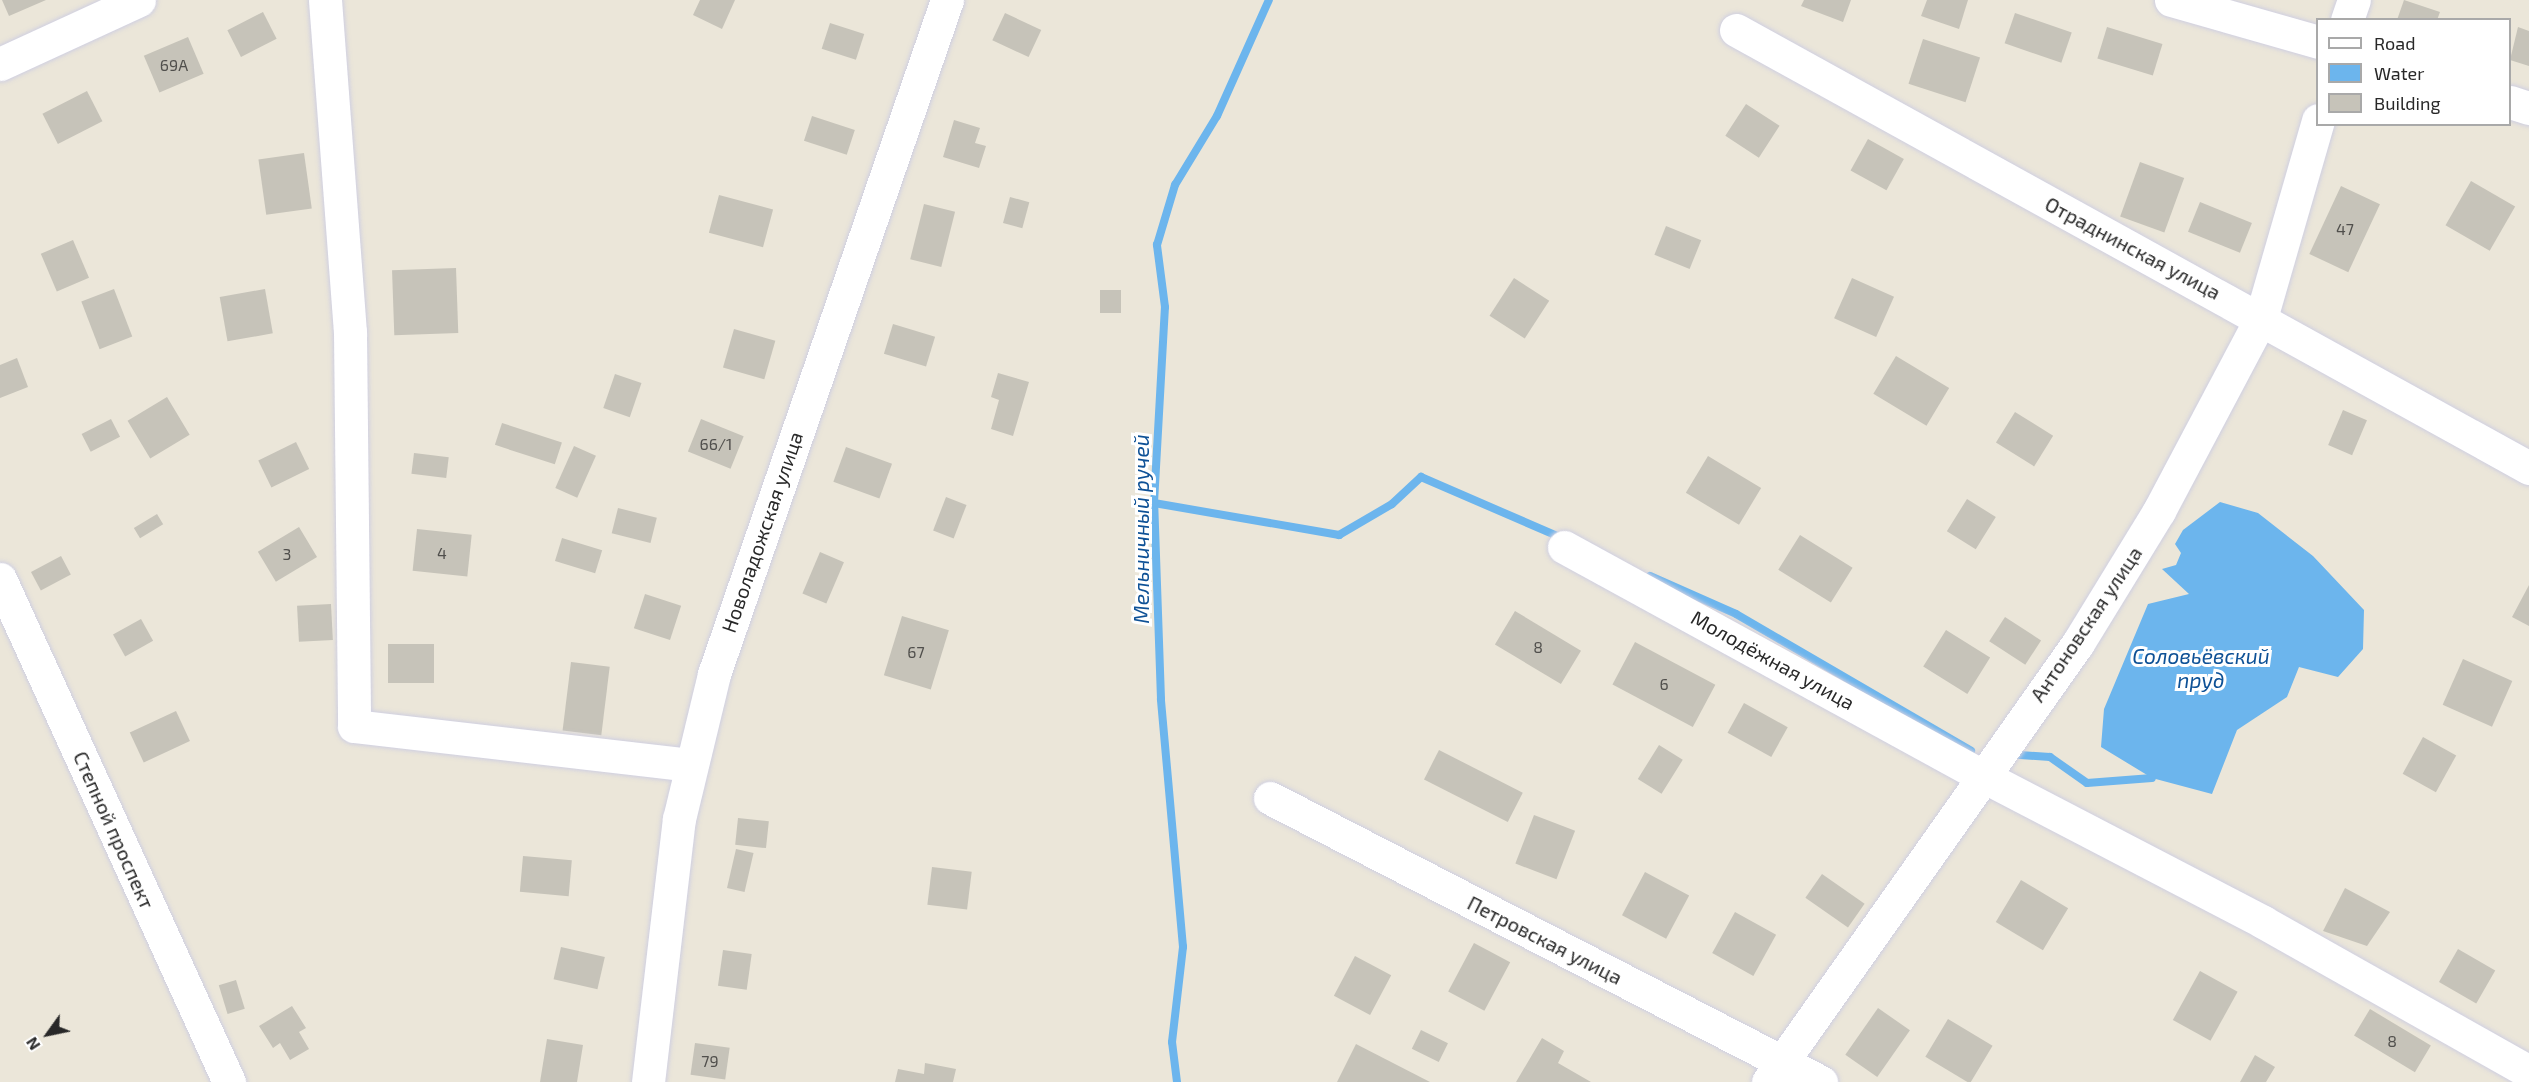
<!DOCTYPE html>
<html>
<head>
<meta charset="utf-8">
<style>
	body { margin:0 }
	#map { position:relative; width:2529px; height:1082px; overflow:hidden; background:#ebe6d9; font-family:"Exo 2",sans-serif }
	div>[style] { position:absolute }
	.water>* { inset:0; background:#6cb5ed }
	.stream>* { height:8px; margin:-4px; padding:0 4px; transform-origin:4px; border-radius:4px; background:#6cb5ed }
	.building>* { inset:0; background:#c6c3b9; transform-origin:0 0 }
	.roads { filter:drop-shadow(0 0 2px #cfcfe1) drop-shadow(0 0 2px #cfcfe1) }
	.minor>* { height:33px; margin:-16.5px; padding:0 16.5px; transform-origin:16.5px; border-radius:16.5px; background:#fff }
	span { translate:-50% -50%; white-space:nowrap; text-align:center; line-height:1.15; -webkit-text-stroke:6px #fff; paint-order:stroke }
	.number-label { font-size:16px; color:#504f4c }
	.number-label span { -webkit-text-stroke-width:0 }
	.street-label { font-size:20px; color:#282828 }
	.water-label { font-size:21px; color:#0e5196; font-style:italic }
	.legend { position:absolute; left:2316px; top:18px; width:195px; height:108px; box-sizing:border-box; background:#fff; border:2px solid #a9a9a9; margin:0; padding:8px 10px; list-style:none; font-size:18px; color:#282828 }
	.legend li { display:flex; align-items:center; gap:12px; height:30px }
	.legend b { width:30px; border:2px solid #a9a9a9 }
	.north { position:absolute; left:18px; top:1004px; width:60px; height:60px; -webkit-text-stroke:4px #fff; paint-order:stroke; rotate:237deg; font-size:16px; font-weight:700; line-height:24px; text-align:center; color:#282828 }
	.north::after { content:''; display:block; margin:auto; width:21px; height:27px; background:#282828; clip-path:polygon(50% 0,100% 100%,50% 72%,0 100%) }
</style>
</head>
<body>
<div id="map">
	<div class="water">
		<i style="clip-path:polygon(2220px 502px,2258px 513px,2313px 556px,2364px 610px,2363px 649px,2338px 677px,2299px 667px,2287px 697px,2237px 730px,2212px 794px,2152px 778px,2101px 747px,2104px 709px,2148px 604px,2189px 594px,2162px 569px,2176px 565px,2181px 553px,2175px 544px,2183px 530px)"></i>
	</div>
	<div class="stream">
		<i style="left:1154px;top:503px;width:188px;rotate:9.8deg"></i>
		<i style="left:1339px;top:535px;width:61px;rotate:-30.3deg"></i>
		<i style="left:1392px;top:504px;width:40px;rotate:-43deg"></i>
		<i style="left:1421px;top:477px;width:154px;rotate:23.4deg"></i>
		<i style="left:1650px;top:576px;width:94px;rotate:23.8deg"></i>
		<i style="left:1736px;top:614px;width:272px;rotate:30.2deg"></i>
		<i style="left:2020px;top:755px;width:30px;rotate:4deg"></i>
		<i style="left:2050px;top:757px;width:45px;rotate:35.1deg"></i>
		<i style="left:2087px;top:783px;width:65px;rotate:-4.4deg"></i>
		<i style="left:1177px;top:1082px;width:40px;rotate:-97.1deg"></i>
		<i style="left:1172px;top:1042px;width:96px;rotate:-83.4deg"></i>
		<i style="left:1183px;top:947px;width:249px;rotate:-95.1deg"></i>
		<i style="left:1161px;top:699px;width:196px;rotate:-92deg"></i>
		<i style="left:1154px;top:503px;width:196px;rotate:-86.8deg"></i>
		<i style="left:1165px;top:307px;width:63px;rotate:-97.4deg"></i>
		<i style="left:1157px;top:245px;width:63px;rotate:-73.3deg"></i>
		<i style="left:1175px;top:185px;width:81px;rotate:-58.7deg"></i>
		<i style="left:1217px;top:116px;width:127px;rotate:-65.9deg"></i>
	</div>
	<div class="building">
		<i style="clip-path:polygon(2px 0,46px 0,9px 16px)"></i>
		<i style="clip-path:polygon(700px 0,735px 0,722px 29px,693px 15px)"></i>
		<i style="clip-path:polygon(1804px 0,1851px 0,1843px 22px,1801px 6px)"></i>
		<i style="clip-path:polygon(1927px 0,1968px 0,1959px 29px,1921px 16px)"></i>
		<i style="clip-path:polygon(2404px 0,2440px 12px,2437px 20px,2397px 20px)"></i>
		<i style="left:263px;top:12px;width:30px;height:40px;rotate:63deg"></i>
		<i style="left:1005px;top:13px;width:40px;height:30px;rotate:25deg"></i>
		<i style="left:2015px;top:13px;width:60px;height:32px;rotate:19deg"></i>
		<i style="left:830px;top:23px;width:36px;height:27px;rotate:18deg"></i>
		<i style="left:2107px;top:27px;width:58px;height:33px;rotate:17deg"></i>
		<i style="clip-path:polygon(2518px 27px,2529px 31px,2529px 66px,2510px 60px)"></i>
		<i style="left:188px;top:37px;width:40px;height:48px;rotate:67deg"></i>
		<i style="left:1923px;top:39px;width:60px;height:47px;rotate:18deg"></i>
		<i style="left:87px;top:91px;width:34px;height:50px;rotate:63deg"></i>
		<i style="left:1746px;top:104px;width:40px;height:38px;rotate:33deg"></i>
		<i style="left:812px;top:116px;width:45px;height:26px;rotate:18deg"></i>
		<i style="clip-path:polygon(954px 120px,980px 128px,975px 143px,986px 146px,979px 168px,943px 157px)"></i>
		<i style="left:1868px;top:139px;width:41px;height:36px;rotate:29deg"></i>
		<i style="left:304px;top:153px;width:56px;height:46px;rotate:82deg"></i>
		<i style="left:2140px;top:162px;width:47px;height:58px;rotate:20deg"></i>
		<i style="left:2471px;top:181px;width:51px;height:51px;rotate:30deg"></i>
		<i style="left:2341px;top:186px;width:43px;height:75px;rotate:25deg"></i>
		<i style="left:719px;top:195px;width:56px;height:39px;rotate:15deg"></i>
		<i style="left:1010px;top:197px;width:20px;height:27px;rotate:15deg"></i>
		<i style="left:2200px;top:202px;width:56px;height:32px;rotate:22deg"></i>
		<i style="left:924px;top:204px;width:32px;height:57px;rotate:14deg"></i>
		<i style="left:1666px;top:226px;width:38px;height:31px;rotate:22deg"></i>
		<i style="left:73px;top:240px;width:41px;height:35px;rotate:67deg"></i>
		<i style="left:456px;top:268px;width:65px;height:64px;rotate:88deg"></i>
		<i style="left:1514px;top:278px;width:42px;height:45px;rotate:33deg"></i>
		<i style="left:1852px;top:278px;width:46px;height:44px;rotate:24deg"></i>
		<i style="left:114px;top:289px;width:51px;height:35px;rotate:69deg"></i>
		<i style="left:265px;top:289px;width:45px;height:46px;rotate:80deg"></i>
		<i style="left:1100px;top:290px;width:21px;height:23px"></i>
		<i style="left:893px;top:324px;width:44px;height:31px;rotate:17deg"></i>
		<i style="left:734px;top:329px;width:43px;height:40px;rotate:16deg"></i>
		<i style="left:1896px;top:356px;width:62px;height:44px;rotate:31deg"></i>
		<i style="clip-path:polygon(17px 358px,28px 387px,0 398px,0 365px)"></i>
		<i style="clip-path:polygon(998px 373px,1029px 382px,1013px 436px,991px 429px,999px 400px,991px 397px)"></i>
		<i style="left:615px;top:374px;width:28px;height:36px;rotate:19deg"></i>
		<i style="left:167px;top:397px;width:44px;height:46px;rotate:59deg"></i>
		<i style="left:2343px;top:410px;width:26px;height:38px;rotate:23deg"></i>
		<i style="left:2015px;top:412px;width:45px;height:36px;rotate:32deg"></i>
		<i style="left:111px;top:419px;width:20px;height:33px;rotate:63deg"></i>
		<i style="left:701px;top:419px;width:46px;height:35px;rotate:22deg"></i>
		<i style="left:502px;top:423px;width:63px;height:23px;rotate:18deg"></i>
		<i style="left:296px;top:442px;width:30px;height:42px;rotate:64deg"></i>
		<i style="left:574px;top:446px;width:24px;height:46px;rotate:24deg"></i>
		<i style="left:846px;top:447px;width:49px;height:37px;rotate:20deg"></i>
		<i style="left:414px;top:453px;width:35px;height:21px;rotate:7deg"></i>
		<i style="left:1708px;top:456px;width:62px;height:43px;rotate:31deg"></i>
		<i style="left:946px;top:497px;width:22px;height:36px;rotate:21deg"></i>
		<i style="left:1967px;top:499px;width:34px;height:38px;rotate:32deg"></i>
		<i style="left:618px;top:508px;width:40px;height:26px;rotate:14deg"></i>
		<i style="left:157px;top:514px;width:12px;height:27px;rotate:59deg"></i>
		<i style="left:299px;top:527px;width:35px;height:48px;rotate:59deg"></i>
		<i style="left:417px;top:529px;width:55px;height:42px;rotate:6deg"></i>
		<i style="left:1800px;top:535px;width:62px;height:41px;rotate:32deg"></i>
		<i style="left:562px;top:538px;width:42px;height:24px;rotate:17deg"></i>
		<i style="left:820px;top:552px;width:26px;height:45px;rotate:23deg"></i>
		<i style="left:61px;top:556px;width:21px;height:34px;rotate:62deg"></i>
		<i style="clip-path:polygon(2529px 585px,2529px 626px,2512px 617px)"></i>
		<i style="left:645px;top:594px;width:38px;height:36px;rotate:18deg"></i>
		<i style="left:331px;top:604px;width:36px;height:34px;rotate:87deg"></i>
		<i style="left:1515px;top:611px;width:77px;height:39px;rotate:31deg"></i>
		<i style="left:902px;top:616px;width:49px;height:62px;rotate:17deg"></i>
		<i style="left:2005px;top:617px;width:43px;height:29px;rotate:33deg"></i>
		<i style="left:141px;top:619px;width:25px;height:32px;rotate:61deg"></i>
		<i style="left:1946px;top:630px;width:52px;height:43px;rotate:32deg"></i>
		<i style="left:1635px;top:642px;width:91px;height:48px;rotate:28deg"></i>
		<i style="left:388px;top:644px;width:46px;height:39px"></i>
		<i style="left:2463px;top:659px;width:54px;height:50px;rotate:24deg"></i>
		<i style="left:571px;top:662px;width:39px;height:69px;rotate:7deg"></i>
		<i style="left:1744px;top:703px;width:50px;height:34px;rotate:29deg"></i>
		<i style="left:176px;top:711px;width:33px;height:51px;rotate:65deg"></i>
		<i style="left:2423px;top:737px;width:38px;height:42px;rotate:29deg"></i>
		<i style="left:1659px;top:745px;width:28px;height:40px;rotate:32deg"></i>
		<i style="left:1439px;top:750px;width:94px;height:33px;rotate:27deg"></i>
		<i style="left:1534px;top:815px;width:44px;height:52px;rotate:21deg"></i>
		<i style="left:738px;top:818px;width:31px;height:27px;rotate:6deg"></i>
		<i style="left:736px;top:849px;width:18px;height:40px;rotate:13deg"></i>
		<i style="left:523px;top:856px;width:49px;height:36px;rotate:5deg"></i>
		<i style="left:932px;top:867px;width:40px;height:38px;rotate:7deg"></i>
		<i style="left:1645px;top:872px;width:50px;height:49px;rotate:28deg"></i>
		<i style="left:1822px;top:874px;width:52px;height:29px;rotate:35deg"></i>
		<i style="left:2021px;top:880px;width:55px;height:49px;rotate:31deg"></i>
		<i style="clip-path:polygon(2345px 888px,2390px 912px,2367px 946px,2323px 931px)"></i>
		<i style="left:1735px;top:912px;width:47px;height:47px;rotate:29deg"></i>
		<i style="left:1474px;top:943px;width:41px;height:55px;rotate:28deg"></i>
		<i style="left:561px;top:947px;width:45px;height:33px;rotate:13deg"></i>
		<i style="left:2458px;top:949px;width:43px;height:38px;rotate:30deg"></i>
		<i style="left:723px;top:950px;width:29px;height:36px;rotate:8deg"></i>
		<i style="left:1355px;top:956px;width:41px;height:45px;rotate:28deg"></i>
		<i style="left:2200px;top:971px;width:43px;height:56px;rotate:29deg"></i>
		<i style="left:236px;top:980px;width:30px;height:18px;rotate:73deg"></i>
		<i style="clip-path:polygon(292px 1006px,306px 1028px,299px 1032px,309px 1049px,290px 1060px,280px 1043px,273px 1048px,259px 1026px)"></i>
		<i style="left:1878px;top:1008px;width:39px;height:57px;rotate:35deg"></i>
		<i style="left:2370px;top:1009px;width:71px;height:31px;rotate:31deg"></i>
		<i style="left:1948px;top:1019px;width:52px;height:44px;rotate:31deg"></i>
		<i style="left:1421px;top:1030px;width:30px;height:21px;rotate:26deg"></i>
		<i style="clip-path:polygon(1542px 1038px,1564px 1051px,1558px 1063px,1591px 1082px,1516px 1082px)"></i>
		<i style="clip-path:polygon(547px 1039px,583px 1045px,577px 1082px,540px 1082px)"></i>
		<i style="left:695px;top:1043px;width:35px;height:32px;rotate:8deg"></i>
		<i style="clip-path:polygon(1356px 1044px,1430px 1082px,1337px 1082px)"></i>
		<i style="clip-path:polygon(2255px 1055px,2275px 1067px,2266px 1082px,2240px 1082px)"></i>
		<i style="clip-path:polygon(925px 1063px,956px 1069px,953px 1082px,895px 1082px,898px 1069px,924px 1074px)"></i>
	</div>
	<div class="roads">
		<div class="minor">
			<i style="left:325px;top:0;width:333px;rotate:85.7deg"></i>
			<i style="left:350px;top:332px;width:394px;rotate:89.4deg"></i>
			<i style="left:354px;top:726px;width:339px;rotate:6.6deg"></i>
			<i style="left:2171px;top:0;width:153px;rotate:15.9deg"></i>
			<i style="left:2347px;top:20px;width:21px;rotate:-71deg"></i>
			<i style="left:1736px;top:30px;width:906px;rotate:28.91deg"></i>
			<i style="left:0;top:64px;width:153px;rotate:-24.7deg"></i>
			<i style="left:2510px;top:102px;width:20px;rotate:18deg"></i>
			<i style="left:1564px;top:547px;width:475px;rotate:28.7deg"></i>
			<i style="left:1981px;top:775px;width:318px;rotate:27.5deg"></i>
			<i style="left:2263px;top:922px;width:305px;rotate:29.4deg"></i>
			<i style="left:0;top:579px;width:553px;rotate:65.52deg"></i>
			<i style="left:1270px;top:798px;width:620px;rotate:27.27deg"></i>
			<i style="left:648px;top:1082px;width:265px;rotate:-83.3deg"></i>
			<i style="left:679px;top:819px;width:149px;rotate:-76.4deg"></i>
			<i style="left:714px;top:674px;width:713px;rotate:-70.93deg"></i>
			<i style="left:1768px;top:1082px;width:537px;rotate:-54.77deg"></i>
			<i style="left:2078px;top:643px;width:155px;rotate:-58.5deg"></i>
			<i style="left:2159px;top:511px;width:218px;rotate:-62.1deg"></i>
			<i style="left:2261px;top:318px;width:206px;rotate:-73.9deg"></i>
		</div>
	</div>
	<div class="number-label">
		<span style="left:174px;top:65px">69А</span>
		<span style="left:2345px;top:229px">47</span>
		<span style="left:716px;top:444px">66/1</span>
		<span style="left:442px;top:553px">4</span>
		<span style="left:287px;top:554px">3</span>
		<span style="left:1538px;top:647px">8</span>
		<span style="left:916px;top:652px">67</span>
		<span style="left:1664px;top:684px">6</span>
		<span style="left:2392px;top:1041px">8</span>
		<span style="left:710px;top:1061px">79</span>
	</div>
	<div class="street-label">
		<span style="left:2133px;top:248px;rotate:28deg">Отраднинская улица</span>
		<span style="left:762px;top:532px;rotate:-71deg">Новоладожская улица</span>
		<span style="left:2086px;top:624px;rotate:-56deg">Антоновская улица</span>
		<span style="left:1773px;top:660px;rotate:29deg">Молодёжная улица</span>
		<span style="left:114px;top:830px;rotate:66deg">Степной проспект</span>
		<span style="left:1545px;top:940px;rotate:27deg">Петровская улица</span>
	</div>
	<div class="water-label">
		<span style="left:1141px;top:529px;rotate:-90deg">Мельничный ручей</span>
		<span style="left:2201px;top:668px">Соловьёвский<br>пруд</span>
	</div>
	<ul class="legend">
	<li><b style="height:8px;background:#fff"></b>Road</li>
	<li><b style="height:16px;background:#6cb5ed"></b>Water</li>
	<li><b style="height:16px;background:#c6c3b9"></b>Building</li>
	</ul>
	<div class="north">N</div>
</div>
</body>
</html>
